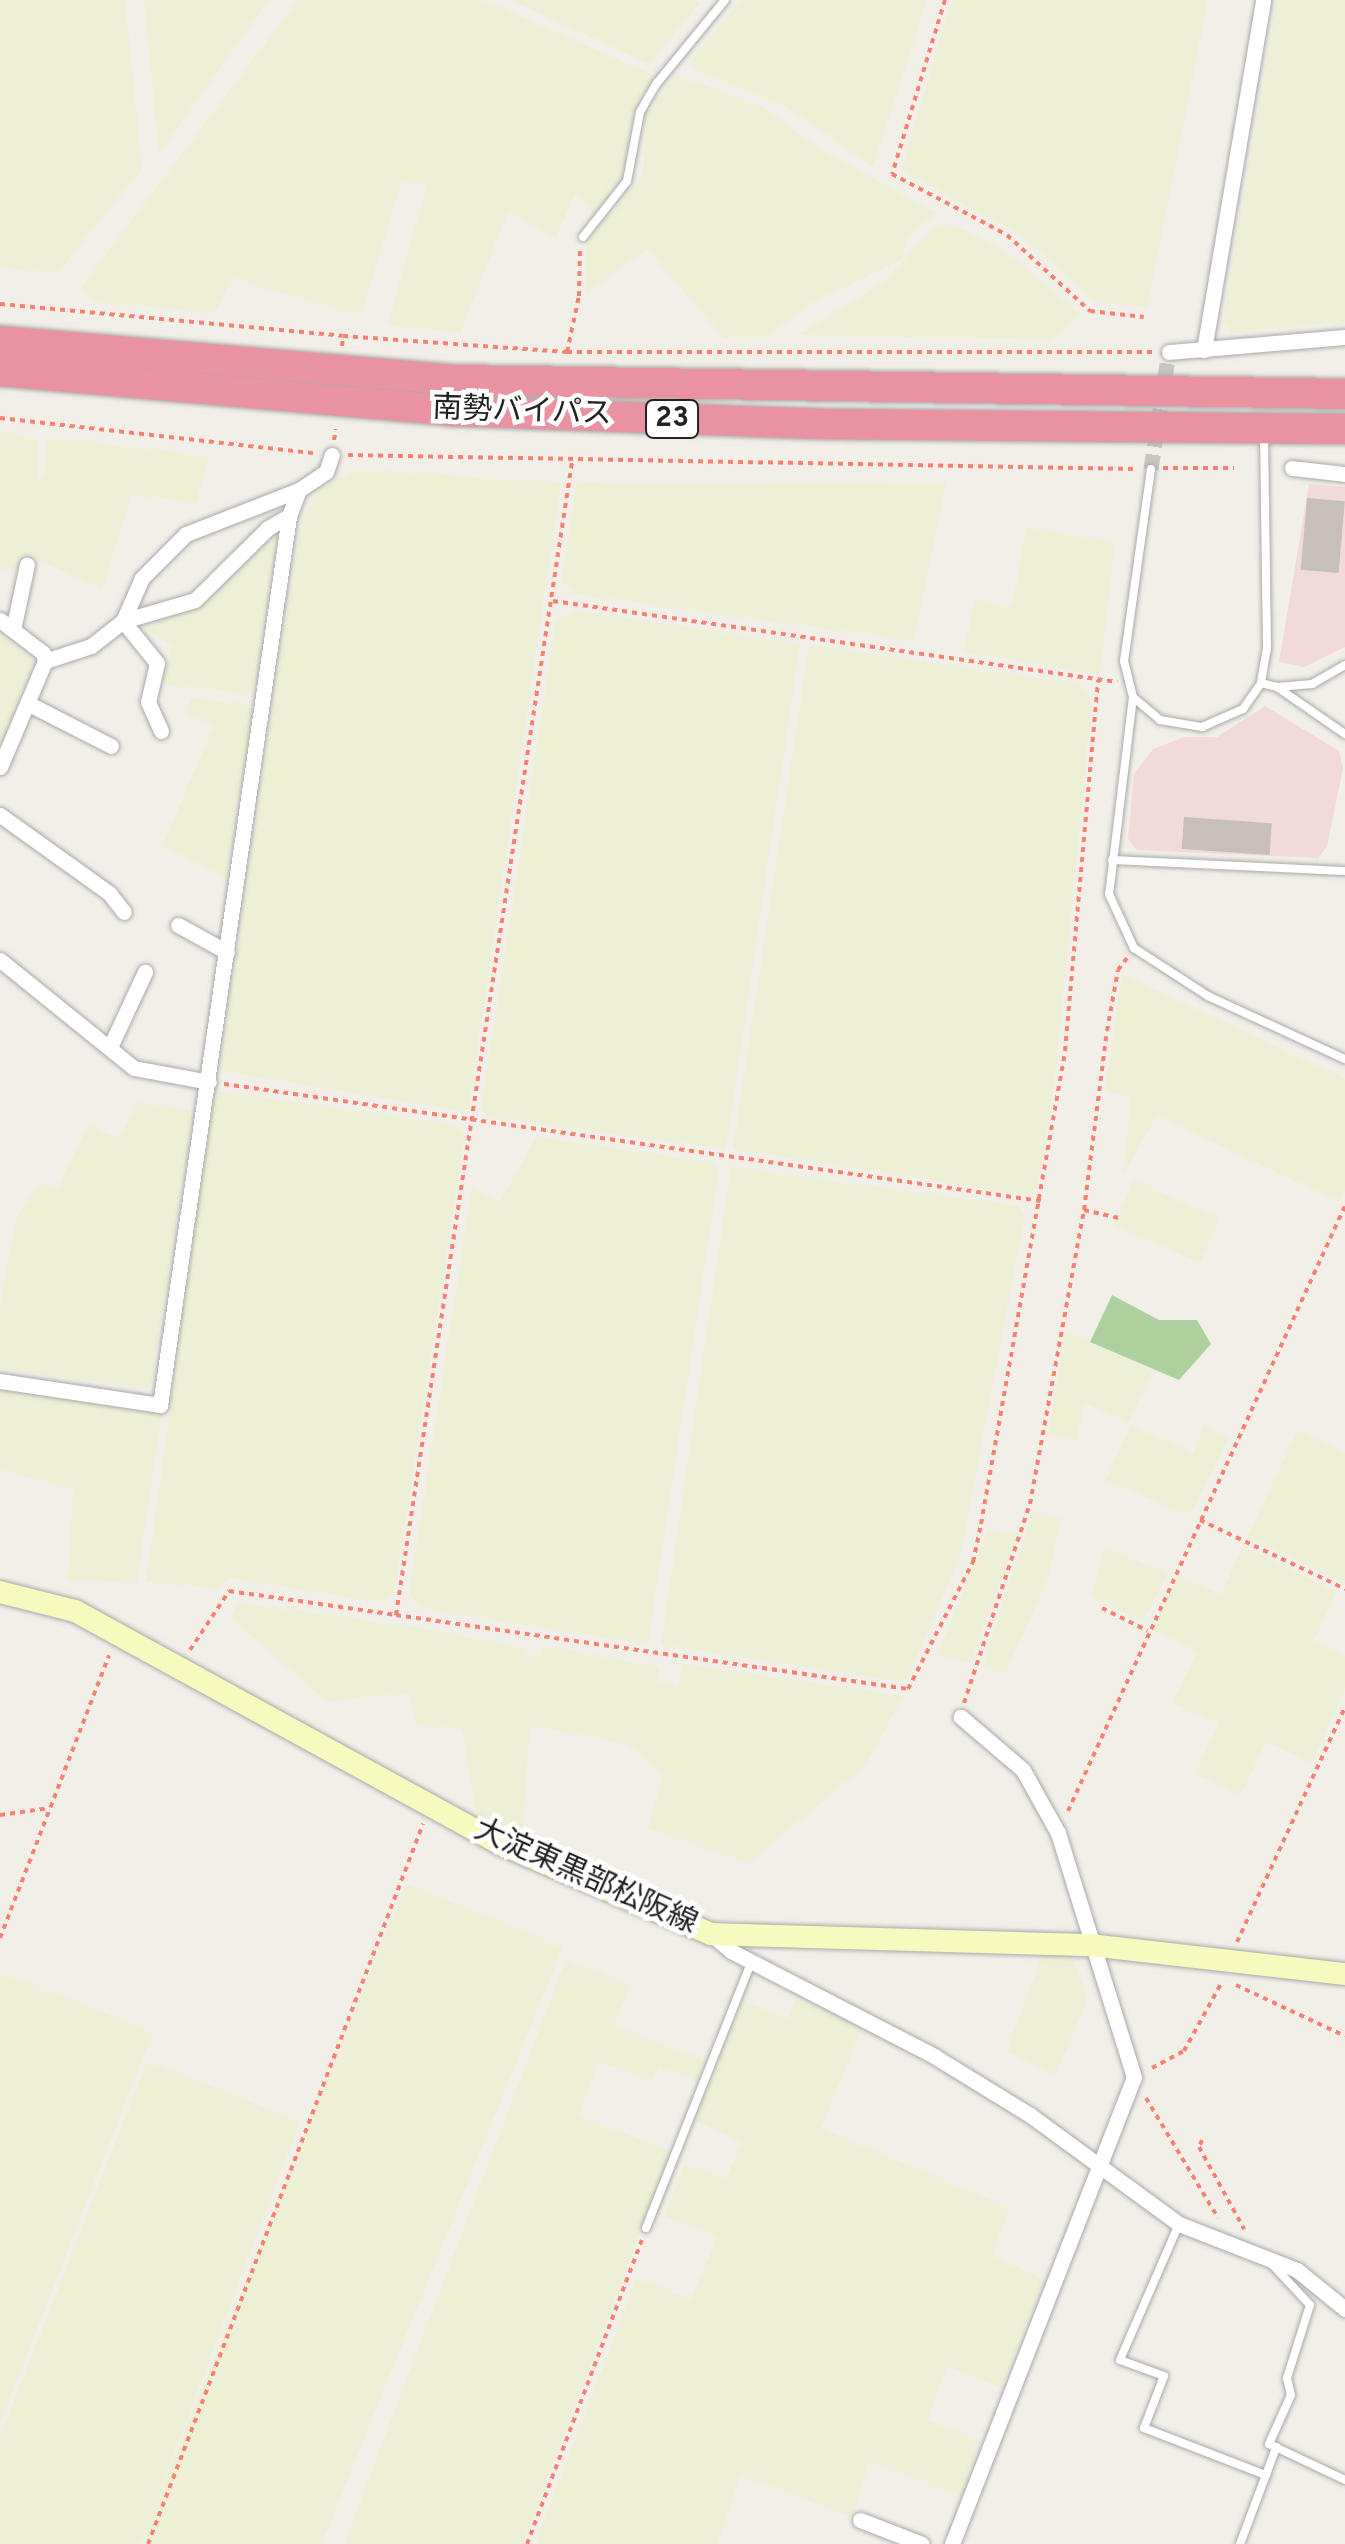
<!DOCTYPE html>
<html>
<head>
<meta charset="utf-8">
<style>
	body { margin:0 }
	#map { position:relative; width:1345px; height:2544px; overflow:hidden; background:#f2efe9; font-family:Overpass,"Noto Sans JP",sans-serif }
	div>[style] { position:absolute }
	.commercial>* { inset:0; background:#f2dad9 }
	.farmland>* { inset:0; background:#eef0d5; transform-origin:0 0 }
	.forest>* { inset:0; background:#add19e }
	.building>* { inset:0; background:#c7bfb8; transform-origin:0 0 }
	.street-tunnel>* { height:15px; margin-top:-7.5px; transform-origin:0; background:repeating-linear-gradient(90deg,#c8c6c1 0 15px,transparent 0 23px) }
	.path>* { height:4px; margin-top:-2px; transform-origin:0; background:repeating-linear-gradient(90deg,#fa8072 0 5px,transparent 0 10px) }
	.roads { filter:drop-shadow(0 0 2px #a9a9a9) drop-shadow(0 0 2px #a9a9a9) }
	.lane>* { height:8px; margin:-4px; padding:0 4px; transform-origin:4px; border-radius:4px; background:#fff }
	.street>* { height:15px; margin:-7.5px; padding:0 7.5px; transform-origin:7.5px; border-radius:7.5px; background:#fff }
	.secondary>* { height:22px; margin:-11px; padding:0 11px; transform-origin:11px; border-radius:11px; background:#f7fabf }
	.highway>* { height:30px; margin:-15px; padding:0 15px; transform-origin:15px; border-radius:15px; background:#e892a2 }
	span { translate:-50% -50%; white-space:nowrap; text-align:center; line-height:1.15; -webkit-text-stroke:9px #fff; paint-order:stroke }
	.shield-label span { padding:2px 8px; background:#fff; border:2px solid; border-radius:8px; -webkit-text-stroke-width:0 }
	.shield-label { font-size:28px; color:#222; font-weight:700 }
	.street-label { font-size:30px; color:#222 }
</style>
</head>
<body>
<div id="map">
	<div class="commercial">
		<i style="clip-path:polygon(1309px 484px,1345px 487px,1345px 647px,1304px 667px,1279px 662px)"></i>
		<i style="clip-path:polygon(1265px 706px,1339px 751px,1343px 768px,1327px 847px,1318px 858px,1137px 850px,1128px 839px,1134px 774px,1153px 749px,1184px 737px,1217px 737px)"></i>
	</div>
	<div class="farmland">
		<i style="clip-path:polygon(0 0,125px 0,142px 169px,57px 274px,0 267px)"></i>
		<i style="clip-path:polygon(144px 0,269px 0,159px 154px)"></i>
		<i style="clip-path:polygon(298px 0,483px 0,654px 75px,635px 108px,624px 173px,609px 198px,593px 215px,576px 192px,556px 238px,508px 212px,460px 334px,388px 324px,427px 185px,402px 180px,361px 316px,231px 278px,216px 312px,95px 303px,82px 286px)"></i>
		<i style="clip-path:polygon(510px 0,692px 0,700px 3px,649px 64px)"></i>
		<i style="clip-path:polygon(740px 0,927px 0,873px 167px,786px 107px,694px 70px,690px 61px)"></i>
		<i style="clip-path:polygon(952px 0,1208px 0,1147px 308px,1094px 301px,1022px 236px,901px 170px)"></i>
		<i style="clip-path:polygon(1277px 0,1345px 0,1345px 322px,1232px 333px,1223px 321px)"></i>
		<i style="clip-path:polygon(677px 75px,763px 107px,817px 147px,936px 213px,906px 240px,902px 259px,809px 305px,766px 338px,724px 338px,647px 249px,586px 294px,586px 243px,643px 175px,646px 114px)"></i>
		<i style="clip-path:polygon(936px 224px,963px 229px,1011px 255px,1080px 314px,1052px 340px,798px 335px,884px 282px)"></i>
		<i style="clip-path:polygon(0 431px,38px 440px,38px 478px,44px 477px,47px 437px,209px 456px,196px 503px,132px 495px,102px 589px,29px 556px,18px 568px,0 569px)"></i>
		<i style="clip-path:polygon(357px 469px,561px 483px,468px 1112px,220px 1071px,301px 520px,321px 488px)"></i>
		<i style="clip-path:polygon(577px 483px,946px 484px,914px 641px,573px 594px,562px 580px)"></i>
		<i style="clip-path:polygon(1026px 527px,1115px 542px,1100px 674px,964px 652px,974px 601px,1012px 607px)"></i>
		<i style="clip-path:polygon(277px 536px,253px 695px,162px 684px,172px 645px,144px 629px,212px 599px)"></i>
		<i style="clip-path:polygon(576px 611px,800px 644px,726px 1149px,487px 1116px,481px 1109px,556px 620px)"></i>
		<i style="clip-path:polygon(0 635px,34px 660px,0 748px)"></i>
		<i style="clip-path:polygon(809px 645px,1079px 684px,1092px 699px,1054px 1089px,1037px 1188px,1029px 1195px,733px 1149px)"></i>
		<i style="clip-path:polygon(191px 698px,253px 705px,226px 878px,162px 846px,214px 725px,186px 713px)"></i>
		<i style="clip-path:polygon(1122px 974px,1345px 1078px,1345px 1189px,1339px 1202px,1157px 1116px,1123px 1175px,1131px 1096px,1105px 1091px)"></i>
		<i style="clip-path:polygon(215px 1091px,457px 1125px,465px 1133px,395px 1590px,383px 1603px,230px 1578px,218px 1589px,146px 1581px)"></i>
		<i style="clip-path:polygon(139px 1102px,194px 1111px,150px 1389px,0 1369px,0 1304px,16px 1218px,39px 1185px,57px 1188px,88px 1125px,117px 1138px)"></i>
		<i style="clip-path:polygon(536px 1137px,710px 1162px,719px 1170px,648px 1644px,422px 1609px,409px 1594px,472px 1187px,500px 1202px)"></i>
		<i style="clip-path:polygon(731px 1167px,1019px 1206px,1025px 1215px,961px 1553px,906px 1682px,661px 1645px)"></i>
		<i style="left:1134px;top:1180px;width:94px;height:49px;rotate:24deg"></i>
		<i style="clip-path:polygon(1065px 1331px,1153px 1371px,1128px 1422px,1085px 1403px,1076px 1441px,1048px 1434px)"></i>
		<i style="clip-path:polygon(0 1389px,162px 1413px,137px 1582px,68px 1580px,73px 1489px,0 1470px)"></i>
		<i style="clip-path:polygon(1131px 1425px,1193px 1453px,1204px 1425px,1229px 1437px,1190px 1516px,1106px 1480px)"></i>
		<i style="clip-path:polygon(1298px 1430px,1345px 1453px,1345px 1583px,1247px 1537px)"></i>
		<i style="clip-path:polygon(1033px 1511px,1061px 1519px,1048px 1579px,1005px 1674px,983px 1665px)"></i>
		<i style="clip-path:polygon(987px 1531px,1018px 1533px,970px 1663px,938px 1654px)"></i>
		<i style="clip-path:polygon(1243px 1546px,1337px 1592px,1314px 1640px,1345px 1655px,1345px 1689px,1312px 1763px,1266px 1742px,1241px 1795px,1195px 1774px,1219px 1723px,1172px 1703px,1197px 1652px,1153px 1630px,1178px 1576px,1221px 1594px)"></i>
		<i style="clip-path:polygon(1105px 1547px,1168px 1573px,1143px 1621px,1091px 1597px)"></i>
		<i style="clip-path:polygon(237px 1602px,421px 1628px,525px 1648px,524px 1655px,540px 1657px,542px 1645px,659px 1667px,659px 1681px,678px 1686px,682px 1664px,903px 1696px,866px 1766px,748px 1863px,648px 1828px,663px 1775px,627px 1744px,530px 1726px,522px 1842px,477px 1818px,462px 1729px,417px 1725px,408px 1693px,327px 1702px,231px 1618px)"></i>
		<i style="left:406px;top:1884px;width:169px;height:706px;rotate:22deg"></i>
		<i style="clip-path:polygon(1044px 1952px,1071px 1955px,1088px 1998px,1056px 2075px,1006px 2051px)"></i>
		<i style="clip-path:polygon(566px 1959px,630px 1985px,614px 2026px,705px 2060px,697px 2081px,659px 2068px,653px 2081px,598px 2062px,579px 2116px,671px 2151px,523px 2544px,344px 2544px)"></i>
		<i style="clip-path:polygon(0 1972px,153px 2032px,0 2424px)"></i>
		<i style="clip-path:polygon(797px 1997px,862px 2028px,821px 2128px,1010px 2208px,992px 2255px,1043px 2279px,1001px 2388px,947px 2366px,928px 2420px,981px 2441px,960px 2496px,869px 2462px,852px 2518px,741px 2475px,718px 2544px,535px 2544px,637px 2278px,691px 2299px,717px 2238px,664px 2216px,685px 2164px,726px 2178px,742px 2142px,696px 2121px,743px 2000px,788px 2019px)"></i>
		<i style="clip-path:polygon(147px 2061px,300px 2121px,140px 2544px,0 2544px,0 2437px)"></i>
	</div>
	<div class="forest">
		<i style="clip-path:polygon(1112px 1295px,1159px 1320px,1197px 1320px,1211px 1344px,1179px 1380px,1090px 1342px)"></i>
	</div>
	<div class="building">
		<i style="left:1307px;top:498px;width:38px;height:72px;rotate:5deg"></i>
		<i style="left:1184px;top:817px;width:88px;height:32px;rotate:4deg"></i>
	</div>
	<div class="street-tunnel">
		<i style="left:1151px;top:469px;width:118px;rotate:-81.3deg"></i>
	</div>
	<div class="path">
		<i style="left:945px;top:0;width:182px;rotate:106.9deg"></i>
		<i style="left:892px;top:174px;width:130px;rotate:27.9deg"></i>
		<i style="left:1007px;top:235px;width:113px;rotate:42.5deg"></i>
		<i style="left:1090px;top:311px;width:54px;rotate:6.3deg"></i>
		<i style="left:0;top:304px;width:344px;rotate:5.3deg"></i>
		<i style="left:342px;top:346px;width:10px;rotate:-84deg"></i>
		<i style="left:343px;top:336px;width:225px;rotate:4.1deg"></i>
		<i style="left:567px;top:352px;width:57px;rotate:-77.9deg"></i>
		<i style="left:579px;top:296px;width:47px;rotate:-88.8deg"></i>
		<i style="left:567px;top:352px;width:587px"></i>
		<i style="left:0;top:418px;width:315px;rotate:6.4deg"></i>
		<i style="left:334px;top:440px;width:11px;rotate:-80deg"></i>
		<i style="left:348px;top:455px;width:790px;rotate:1.02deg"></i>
		<i style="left:1163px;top:468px;width:71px"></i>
		<i style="left:553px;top:601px;width:570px;rotate:8.17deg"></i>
		<i style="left:224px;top:1084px;width:825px;rotate:8.15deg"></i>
		<i style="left:1084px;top:1210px;width:37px;rotate:13deg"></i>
		<i style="left:1200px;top:1520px;width:161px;rotate:25.4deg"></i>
		<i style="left:1102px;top:1608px;width:51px;rotate:26.6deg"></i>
		<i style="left:396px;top:1615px;width:517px;rotate:8.22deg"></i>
		<i style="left:908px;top:1689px;width:143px;rotate:-62.9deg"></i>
		<i style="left:973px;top:1562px;width:39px;rotate:-78deg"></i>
		<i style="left:981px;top:1524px;width:480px;rotate:-79.9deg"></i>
		<i style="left:1065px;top:1051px;width:372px;rotate:-84.9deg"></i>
		<i style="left:190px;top:1650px;width:71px;rotate:-56.5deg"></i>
		<i style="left:229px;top:1591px;width:169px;rotate:8.2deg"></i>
		<i style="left:396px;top:1615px;width:1166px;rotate:-81.32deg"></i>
		<i style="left:964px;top:1703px;width:210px;rotate:-71.7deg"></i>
		<i style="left:1030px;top:1504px;width:299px;rotate:-79.6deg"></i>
		<i style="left:1084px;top:1210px;width:180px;rotate:-82.7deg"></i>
		<i style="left:1107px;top:1031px;width:62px;rotate:-79.8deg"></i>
		<i style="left:1118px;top:970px;width:15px;rotate:-53deg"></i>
		<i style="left:1068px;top:1811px;width:665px;rotate:-65.4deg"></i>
		<i style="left:0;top:1815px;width:50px;rotate:-8deg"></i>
		<i style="left:0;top:1938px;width:303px;rotate:-68.9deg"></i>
		<i style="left:1237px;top:1942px;width:259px;rotate:-65.3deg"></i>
		<i style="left:1236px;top:1985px;width:120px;rotate:25.1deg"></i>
		<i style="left:1152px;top:2068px;width:36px;rotate:-28deg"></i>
		<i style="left:1184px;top:2051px;width:79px;rotate:-61.2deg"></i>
		<i style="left:1146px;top:2098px;width:140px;rotate:59deg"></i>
		<i style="left:1202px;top:2140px;width:8px;rotate:113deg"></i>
		<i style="left:1199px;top:2147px;width:94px;rotate:61.2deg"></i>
		<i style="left:148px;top:2544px;width:771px;rotate:-69.1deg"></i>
		<i style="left:527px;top:2544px;width:325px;rotate:-69.3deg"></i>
	</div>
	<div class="roads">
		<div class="lane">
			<i style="left:583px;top:237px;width:71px;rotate:-51.8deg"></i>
			<i style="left:627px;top:181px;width:70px;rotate:-79.3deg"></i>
			<i style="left:640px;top:112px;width:34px;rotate:-60deg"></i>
			<i style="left:657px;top:83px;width:107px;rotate:-50.7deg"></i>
			<i style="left:1264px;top:433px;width:215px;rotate:89.2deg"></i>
			<i style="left:1267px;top:648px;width:36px;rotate:100deg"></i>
			<i style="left:1261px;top:683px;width:16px;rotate:14deg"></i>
			<i style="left:1151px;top:469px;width:194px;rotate:98deg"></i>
			<i style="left:1124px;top:661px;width:37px;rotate:76deg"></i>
			<i style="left:1133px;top:697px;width:198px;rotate:96.9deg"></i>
			<i style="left:1109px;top:894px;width:60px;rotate:65.2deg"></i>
			<i style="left:1134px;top:948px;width:88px;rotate:33deg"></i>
			<i style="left:1208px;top:996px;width:151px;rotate:24.7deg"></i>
			<i style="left:1345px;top:665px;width:38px;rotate:150deg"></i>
			<i style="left:1312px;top:684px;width:35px;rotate:175deg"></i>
			<i style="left:1277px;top:687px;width:83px;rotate:34.7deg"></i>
			<i style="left:1134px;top:698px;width:34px;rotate:40deg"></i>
			<i style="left:1160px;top:720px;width:43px;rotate:9.5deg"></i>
			<i style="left:1202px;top:727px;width:45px;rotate:-23.7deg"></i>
			<i style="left:1243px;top:709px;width:32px;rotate:-55deg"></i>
			<i style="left:1112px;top:860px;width:233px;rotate:2.7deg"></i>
			<i style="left:1179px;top:2224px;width:148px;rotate:113.5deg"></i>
			<i style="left:1120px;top:2360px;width:47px;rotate:20deg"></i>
			<i style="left:1164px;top:2376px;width:56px;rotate:111deg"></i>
			<i style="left:1144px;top:2428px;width:131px;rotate:21.1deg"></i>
			<i style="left:1266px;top:2475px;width:30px;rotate:-70deg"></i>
			<i style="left:646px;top:2228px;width:285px;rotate:-68.4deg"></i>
			<i style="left:1267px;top:2259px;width:63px;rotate:46.9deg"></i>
			<i style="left:1310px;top:2305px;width:77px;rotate:107.5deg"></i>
			<i style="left:1287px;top:2378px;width:17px;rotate:77deg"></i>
			<i style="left:1291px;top:2395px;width:54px;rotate:114.2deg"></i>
			<i style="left:1269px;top:2444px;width:84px;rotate:25.3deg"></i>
			<i style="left:1240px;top:2544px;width:74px;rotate:-69.4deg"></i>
		</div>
		<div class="street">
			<i style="left:1204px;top:350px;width:355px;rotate:-80.4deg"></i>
			<i style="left:1169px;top:352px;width:177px;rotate:-4.9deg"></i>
			<i style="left:1292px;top:468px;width:53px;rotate:6.5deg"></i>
			<i style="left:0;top:620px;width:54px;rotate:37.5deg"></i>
			<i style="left:43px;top:653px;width:8px;rotate:76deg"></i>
			<i style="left:13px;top:630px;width:67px;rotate:-78deg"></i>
			<i style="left:29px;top:704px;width:92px;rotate:27.1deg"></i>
			<i style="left:161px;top:731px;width:32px;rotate:-114deg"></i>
			<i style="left:148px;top:702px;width:40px;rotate:-77deg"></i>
			<i style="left:157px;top:663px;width:54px;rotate:-129deg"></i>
			<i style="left:123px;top:621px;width:75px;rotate:-16.3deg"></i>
			<i style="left:195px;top:600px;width:103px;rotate:-44.6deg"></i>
			<i style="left:268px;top:528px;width:24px;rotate:-30deg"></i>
			<i style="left:289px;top:516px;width:28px;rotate:-69deg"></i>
			<i style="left:0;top:767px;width:115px;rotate:-67deg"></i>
			<i style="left:45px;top:661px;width:48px;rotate:-18.1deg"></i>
			<i style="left:91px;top:646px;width:41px;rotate:-38deg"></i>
			<i style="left:123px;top:621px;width:47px;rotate:-66.2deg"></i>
			<i style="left:142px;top:578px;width:62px;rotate:-45deg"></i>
			<i style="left:186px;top:534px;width:121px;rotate:-21.3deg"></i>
			<i style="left:299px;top:490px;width:32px;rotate:-34deg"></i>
			<i style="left:326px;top:472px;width:18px;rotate:-71deg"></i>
			<i style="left:0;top:815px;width:134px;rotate:35.6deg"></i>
			<i style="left:109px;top:893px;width:24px;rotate:52deg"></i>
			<i style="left:178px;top:925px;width:56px;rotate:28.9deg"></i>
			<i style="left:0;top:960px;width:172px;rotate:38.9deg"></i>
			<i style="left:134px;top:1068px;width:76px;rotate:10.6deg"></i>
			<i style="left:110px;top:1047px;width:83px;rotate:-65deg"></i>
			<i style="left:0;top:1381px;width:162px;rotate:8.5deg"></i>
			<i style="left:160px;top:1405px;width:898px;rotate:-81.74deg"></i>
			<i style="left:711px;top:1934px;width:26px;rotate:40deg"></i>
			<i style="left:731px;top:1951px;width:229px;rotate:27.3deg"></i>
			<i style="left:934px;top:2056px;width:113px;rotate:31.6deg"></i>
			<i style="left:1030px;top:2115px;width:185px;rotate:36.2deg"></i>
			<i style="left:1179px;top:2224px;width:127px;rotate:21.3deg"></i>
			<i style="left:1297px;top:2270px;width:62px;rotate:39.1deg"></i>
			<i style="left:860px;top:2520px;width:66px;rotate:21.2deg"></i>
			<i style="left:952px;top:2544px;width:501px;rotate:-68.71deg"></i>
			<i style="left:1134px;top:2077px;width:256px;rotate:-107.3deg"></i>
			<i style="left:1058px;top:1833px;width:72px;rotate:-119.1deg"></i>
			<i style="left:1023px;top:1770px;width:82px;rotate:-139.5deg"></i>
		</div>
		<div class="secondary">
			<i style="left:0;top:1592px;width:77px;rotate:14.2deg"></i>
			<i style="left:75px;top:1611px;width:486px;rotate:28.7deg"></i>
			<i style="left:501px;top:1844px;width:228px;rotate:23.2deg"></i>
			<i style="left:711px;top:1934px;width:379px;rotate:1.7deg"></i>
			<i style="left:1090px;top:1945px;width:257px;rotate:6.5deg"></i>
		</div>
		<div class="highway">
			<i style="left:0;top:341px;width:458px;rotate:4.9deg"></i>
			<i style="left:456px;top:380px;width:889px;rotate:0.9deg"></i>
			<i style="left:0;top:371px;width:455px;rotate:5deg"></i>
			<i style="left:453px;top:411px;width:370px;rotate:2deg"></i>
			<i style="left:823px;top:424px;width:522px;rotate:0.55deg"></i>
		</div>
	</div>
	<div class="shield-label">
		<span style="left:672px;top:419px">23</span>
	</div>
	<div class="street-label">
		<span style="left:522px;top:413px;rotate:2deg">南勢バイパス</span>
		<span style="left:585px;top:1878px;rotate:24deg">大淀東黒部松阪線</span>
	</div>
</div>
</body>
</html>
